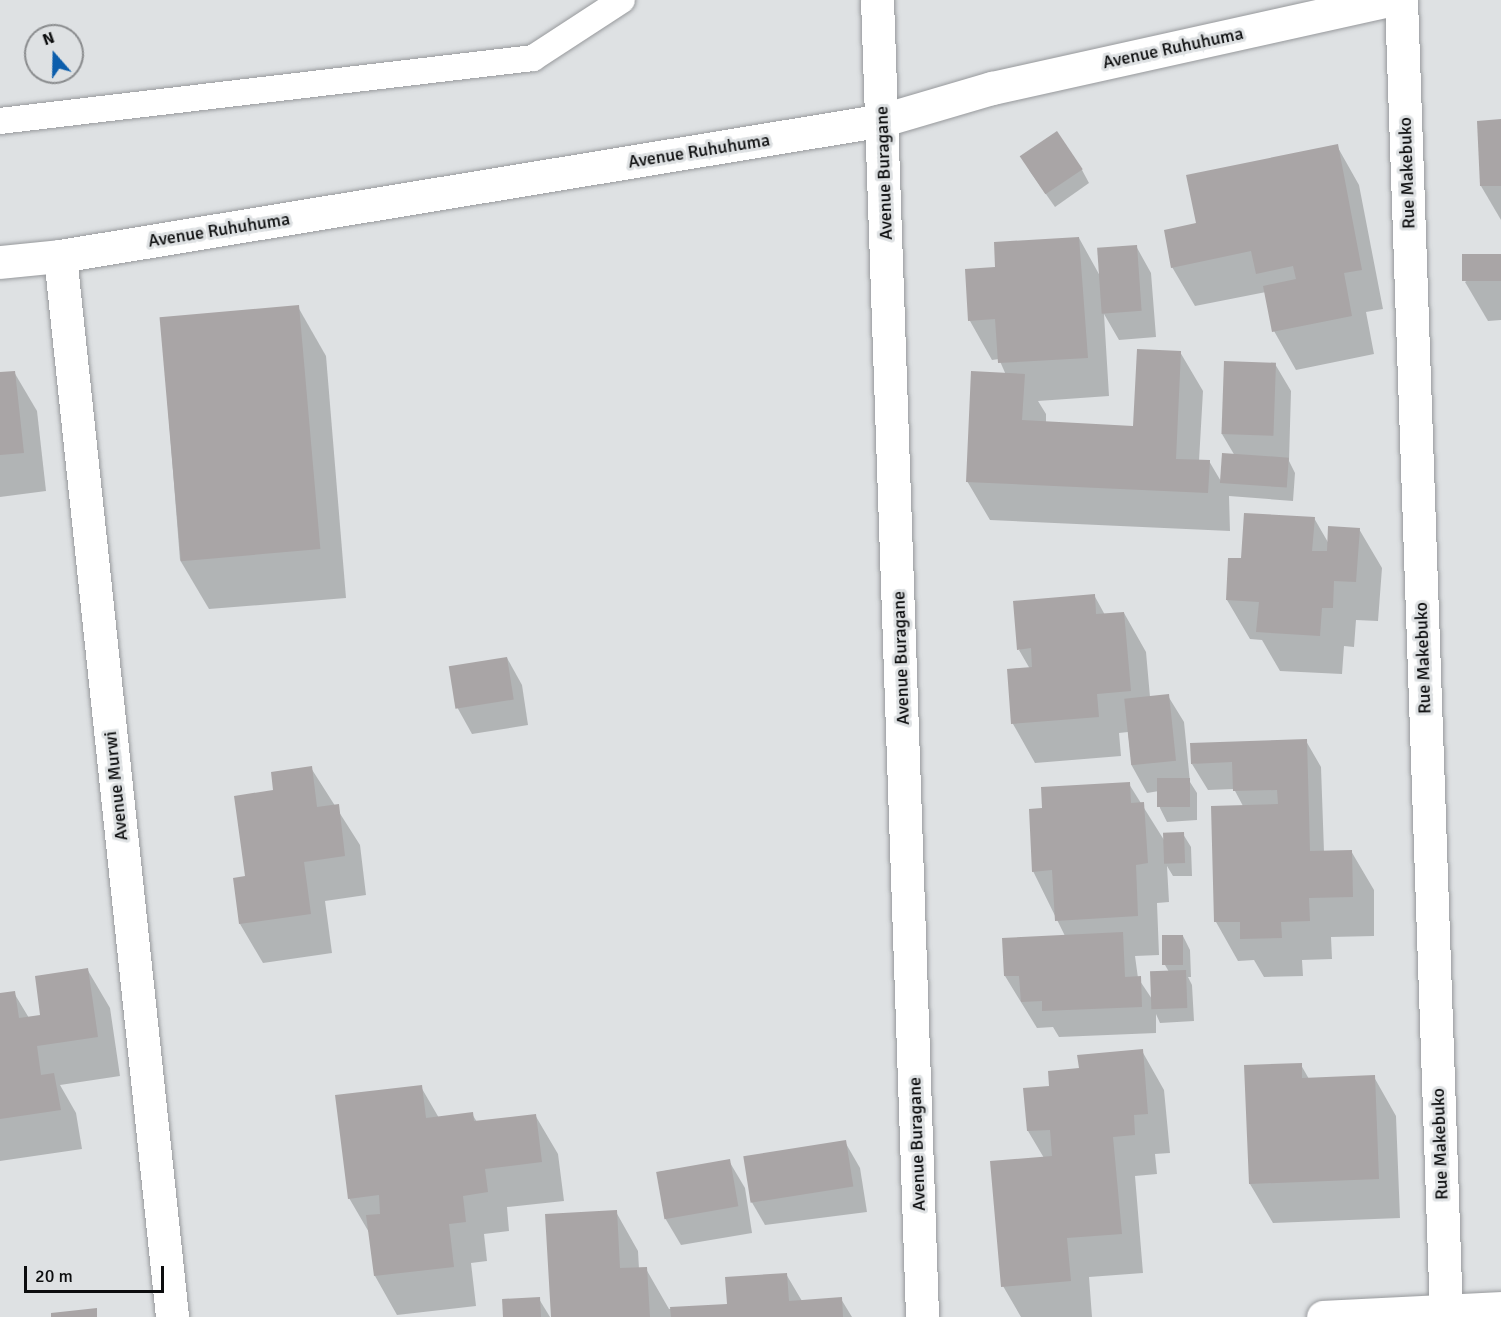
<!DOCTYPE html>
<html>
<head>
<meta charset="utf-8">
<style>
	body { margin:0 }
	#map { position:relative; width:1501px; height:1317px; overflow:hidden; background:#dee1e3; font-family:Signika,sans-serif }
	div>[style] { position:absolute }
	.shadow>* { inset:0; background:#0003 }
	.building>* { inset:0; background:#a9a5a6; transform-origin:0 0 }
	.roads { filter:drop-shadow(0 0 2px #97999c) drop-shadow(0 0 2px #97999c) }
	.service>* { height:26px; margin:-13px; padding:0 13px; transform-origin:13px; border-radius:13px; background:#fff }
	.minor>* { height:33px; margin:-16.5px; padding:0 16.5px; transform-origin:16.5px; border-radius:16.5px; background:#fff }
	span { translate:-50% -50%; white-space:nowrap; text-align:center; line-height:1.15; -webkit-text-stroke:6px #dee1e3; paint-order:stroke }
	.street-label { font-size:18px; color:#0c0d0e }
	.north { position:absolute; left:24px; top:24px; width:60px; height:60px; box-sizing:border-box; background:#dee1e3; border:2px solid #8a8c8e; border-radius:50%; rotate:340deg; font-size:16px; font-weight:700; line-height:24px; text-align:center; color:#0c0d0e }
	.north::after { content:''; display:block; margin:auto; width:21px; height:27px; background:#0c5eac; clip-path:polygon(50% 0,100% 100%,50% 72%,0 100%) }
	.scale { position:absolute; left:24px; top:1266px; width:140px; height:27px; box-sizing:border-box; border:3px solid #0c0d0e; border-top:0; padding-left:8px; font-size:18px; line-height:21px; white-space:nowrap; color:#0c0d0e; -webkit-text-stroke:4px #dee1e3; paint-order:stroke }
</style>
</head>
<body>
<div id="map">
	<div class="shadow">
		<i style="clip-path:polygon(1501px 121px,1501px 220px,1481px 186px)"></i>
		<i style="clip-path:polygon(1337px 146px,1359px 185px,1383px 309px,1366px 312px,1374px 354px,1296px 370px,1274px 331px,1266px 292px,1195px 306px,1172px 267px,1197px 224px)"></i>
		<i style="clip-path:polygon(1029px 170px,1082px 170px,1089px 183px,1055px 207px)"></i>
		<i style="clip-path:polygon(1079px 238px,1100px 276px,1136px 246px,1151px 273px,1156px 337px,1119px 340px,1104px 314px,1109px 396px,1038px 401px,1046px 414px,1046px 423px,1135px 427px,1180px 352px,1203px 391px,1199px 461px,1209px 461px,1222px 483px,1235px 456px,1222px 434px,1275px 364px,1291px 391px,1289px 461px,1295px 473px,1293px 501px,1229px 496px,1230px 531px,990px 520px,967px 481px,1006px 375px,999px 359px,992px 360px,970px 321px,966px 270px,997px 268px)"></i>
		<i style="clip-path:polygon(1501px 256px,1501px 320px,1488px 321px,1465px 282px)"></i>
		<i style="clip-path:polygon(298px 307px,326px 356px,346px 598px,209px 609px,180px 560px,161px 318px)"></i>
		<i style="clip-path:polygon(14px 372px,37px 411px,46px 491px,0 497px,0 374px)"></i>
		<i style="clip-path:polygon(1314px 518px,1329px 544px,1359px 529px,1382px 568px,1378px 621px,1356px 620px,1354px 647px,1344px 646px,1342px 674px,1280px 671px,1262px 640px,1250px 639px,1227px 600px,1242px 559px)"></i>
		<i style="clip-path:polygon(1094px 595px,1105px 615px,1124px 613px,1146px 652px,1150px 697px,1168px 696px,1184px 722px,1190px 782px,1197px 793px,1197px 820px,1167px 822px,1160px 808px,1159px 791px,1147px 793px,1132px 766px,1128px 732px,1119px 733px,1121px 756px,1035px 763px,1013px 724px,1008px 671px,1030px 669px,1019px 650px)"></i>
		<i style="clip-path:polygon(507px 658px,522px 685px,528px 725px,472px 734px,457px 707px)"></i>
		<i style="clip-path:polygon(1306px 741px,1321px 767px,1324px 852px,1351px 851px,1374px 890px,1374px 936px,1331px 937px,1332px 959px,1302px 960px,1303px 976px,1264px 977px,1254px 960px,1238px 961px,1216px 922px,1243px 806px,1234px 789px,1208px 790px,1192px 764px)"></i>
		<i style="clip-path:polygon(311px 768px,360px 845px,366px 895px,325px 901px,332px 953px,263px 963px,240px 924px,247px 877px,275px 792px)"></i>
		<i style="clip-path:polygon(1129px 784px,1164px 840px,1183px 834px,1191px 847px,1192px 876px,1173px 876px,1167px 866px,1169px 902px,1157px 903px,1159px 955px,1135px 956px,1138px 978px,1152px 999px,1169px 972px,1165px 965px,1183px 936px,1190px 950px,1191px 977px,1188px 977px,1192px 985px,1194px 1021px,1160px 1023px,1156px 1014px,1156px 1033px,1059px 1037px,1053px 1027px,1037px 1028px,1005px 976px,1004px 939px,1065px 936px,1033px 871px,1043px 810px)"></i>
		<i style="clip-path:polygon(87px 969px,110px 1008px,120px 1076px,60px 1085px,76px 1113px,82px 1149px,0 1161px,0 995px,14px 993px,29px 1018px,42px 1017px)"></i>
		<i style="clip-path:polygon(1142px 1051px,1164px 1090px,1170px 1153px,1155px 1154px,1157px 1174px,1135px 1176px,1143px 1273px,1089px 1277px,1092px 1317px,1021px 1317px,1003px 1286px,1044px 1158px,1028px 1131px,1025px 1089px,1050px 1087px,1080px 1070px)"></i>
		<i style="clip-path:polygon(1301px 1065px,1309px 1079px,1374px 1077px,1396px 1116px,1400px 1218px,1273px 1223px,1250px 1184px,1246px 1067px)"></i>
		<i style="clip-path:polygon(421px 1087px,439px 1118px,472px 1114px,477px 1122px,535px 1115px,558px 1154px,564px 1201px,507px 1207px,509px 1231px,484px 1234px,487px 1261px,471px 1263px,476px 1306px,397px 1315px,375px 1276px,370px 1234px,349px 1198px)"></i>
		<i style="clip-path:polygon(845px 1142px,860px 1168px,867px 1212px,765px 1225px,750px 1199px)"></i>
		<i style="clip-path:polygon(729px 1161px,745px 1188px,752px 1233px,681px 1245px,665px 1218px,658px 1172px)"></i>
		<i style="clip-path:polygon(616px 1212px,638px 1251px,639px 1269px,646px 1269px,669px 1309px,729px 1305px,786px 1274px,802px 1301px,841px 1299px,852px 1317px,552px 1317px)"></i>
		<i style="clip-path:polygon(539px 1299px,550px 1317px,504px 1317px)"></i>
	</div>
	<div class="building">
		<i style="clip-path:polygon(1501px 119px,1501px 186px,1480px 186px,1477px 121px)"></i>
		<i style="left:1057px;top:131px;width:46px;height:45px;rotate:56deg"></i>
		<i style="clip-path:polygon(1338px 144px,1362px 270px,1344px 273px,1352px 316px,1272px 332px,1263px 286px,1296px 279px,1293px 266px,1256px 274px,1251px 251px,1171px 268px,1164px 230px,1196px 223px,1186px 175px)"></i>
		<i style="clip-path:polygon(1079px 237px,1088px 358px,998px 363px,995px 319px,968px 321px,965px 269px,995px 267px,994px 242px)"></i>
		<i style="left:1137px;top:245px;width:66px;height:40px;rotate:86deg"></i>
		<i style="left:1501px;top:254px;width:27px;height:39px;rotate:90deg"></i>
		<i style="left:299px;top:305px;width:245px;height:140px;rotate:85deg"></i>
		<i style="clip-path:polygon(1137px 349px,1181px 351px,1176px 459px,1210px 460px,1208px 493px,966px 482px,971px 371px,1025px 374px,1022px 420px,1133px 426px)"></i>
		<i style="left:1224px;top:361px;width:52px;height:73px;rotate:2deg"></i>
		<i style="clip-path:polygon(15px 371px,24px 453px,0 455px,0 372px)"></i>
		<i style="left:1222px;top:453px;width:67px;height:30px;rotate:4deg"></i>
		<i style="clip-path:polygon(1244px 513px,1315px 517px,1312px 551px,1327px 551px,1328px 526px,1360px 528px,1356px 582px,1334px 581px,1333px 608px,1322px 608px,1320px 636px,1256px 632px,1259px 602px,1226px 600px,1228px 558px,1241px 558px)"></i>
		<i style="clip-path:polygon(1095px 594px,1096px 614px,1124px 612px,1131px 691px,1097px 694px,1099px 717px,1011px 724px,1007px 669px,1032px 667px,1031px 648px,1017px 650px,1013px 601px)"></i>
		<i style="left:507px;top:657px;width:43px;height:59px;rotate:81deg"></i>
		<i style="left:1169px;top:694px;width:67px;height:45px;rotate:84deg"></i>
		<i style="clip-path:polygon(1307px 739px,1310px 851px,1352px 850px,1353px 897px,1309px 898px,1310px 921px,1281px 922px,1282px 938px,1240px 939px,1240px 922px,1214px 922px,1211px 806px,1278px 804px,1277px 790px,1233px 791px,1232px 762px,1191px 764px,1190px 743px)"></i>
		<i style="clip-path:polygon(312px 766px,317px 807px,339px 804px,345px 856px,304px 862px,311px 914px,239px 924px,233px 878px,245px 876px,234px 796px,273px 790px,271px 772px)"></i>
		<i style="left:1190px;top:778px;width:29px;height:33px;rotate:90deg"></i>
		<i style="clip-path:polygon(1130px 782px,1131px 803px,1144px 802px,1148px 863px,1136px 865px,1138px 916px,1055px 921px,1052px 870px,1032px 872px,1029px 809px,1042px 808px,1041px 787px)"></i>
		<i style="left:1184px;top:832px;width:31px;height:21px;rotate:88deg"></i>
		<i style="clip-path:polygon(1123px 932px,1125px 977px,1141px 976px,1142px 1007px,1042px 1011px,1042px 1001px,1021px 1002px,1019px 976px,1004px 976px,1002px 938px)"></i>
		<i style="left:1162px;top:935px;width:21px;height:30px"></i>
		<i style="clip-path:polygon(88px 968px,98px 1037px,37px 1046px,41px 1075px,54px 1073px,61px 1110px,0 1119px,0 993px,15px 991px,19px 1018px,40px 1015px,35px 976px)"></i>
		<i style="left:1186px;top:970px;width:38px;height:36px;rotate:88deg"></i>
		<i style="clip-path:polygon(1143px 1049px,1148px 1114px,1134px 1115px,1135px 1135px,1113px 1137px,1122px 1234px,1067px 1238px,1071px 1281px,1001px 1287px,990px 1161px,1052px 1156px,1050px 1130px,1027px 1131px,1023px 1088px,1049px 1086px,1048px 1071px,1079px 1068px,1077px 1055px)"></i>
		<i style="clip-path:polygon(1302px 1063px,1302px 1078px,1375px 1075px,1379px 1179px,1249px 1184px,1244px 1065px)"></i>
		<i style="clip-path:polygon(422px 1085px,426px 1118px,473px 1112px,474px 1121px,536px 1114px,542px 1162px,485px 1169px,488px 1192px,463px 1196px,466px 1222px,449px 1224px,454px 1267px,374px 1276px,366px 1215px,380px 1214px,379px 1195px,348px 1199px,335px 1095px)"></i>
		<i style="left:846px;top:1140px;width:47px;height:104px;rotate:81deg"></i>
		<i style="left:730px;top:1159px;width:48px;height:75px;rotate:80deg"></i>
		<i style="clip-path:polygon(617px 1210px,620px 1268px,647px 1267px,650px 1317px,551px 1317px,545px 1214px)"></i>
		<i style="clip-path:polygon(787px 1273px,789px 1301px,842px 1297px,843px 1317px,671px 1317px,670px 1307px,727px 1304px,725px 1277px)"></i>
		<i style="left:540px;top:1297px;width:20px;height:38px;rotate:87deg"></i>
		<i style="clip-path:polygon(97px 1308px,97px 1317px,51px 1317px,51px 1313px)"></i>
	</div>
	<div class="roads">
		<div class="service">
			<i style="left:0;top:121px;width:537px;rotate:-6.74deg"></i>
			<i style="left:533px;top:58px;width:106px;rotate:-33.1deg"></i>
		</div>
		<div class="minor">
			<i style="left:877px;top:0;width:1318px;rotate:88.04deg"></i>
			<i style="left:1401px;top:0;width:1318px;rotate:88.04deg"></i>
			<i style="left:60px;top:256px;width:1067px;rotate:83.97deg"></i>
			<i style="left:0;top:262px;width:60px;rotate:-5.7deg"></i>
			<i style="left:60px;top:256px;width:834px;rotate:-9.38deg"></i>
			<i style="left:883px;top:120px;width:114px;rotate:-16.4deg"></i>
			<i style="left:992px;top:88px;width:408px;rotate:-12.5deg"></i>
			<i style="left:1323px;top:1317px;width:178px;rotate:-2.9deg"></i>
		</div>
	</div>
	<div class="street-label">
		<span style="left:1173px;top:48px;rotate:-12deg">Avenue Ruhuhuma</span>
		<span style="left:699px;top:151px;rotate:-9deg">Avenue Ruhuhuma</span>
		<span style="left:884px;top:173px;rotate:-92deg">Avenue Buragane</span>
		<span style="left:1407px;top:173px;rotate:-92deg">Rue Makebuko</span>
		<span style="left:219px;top:230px;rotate:-9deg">Avenue Ruhuhuma</span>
		<span style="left:901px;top:658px;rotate:-92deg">Avenue Buragane</span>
		<span style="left:1423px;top:658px;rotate:-92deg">Rue Makebuko</span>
		<span style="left:116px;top:786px;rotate:-96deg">Avenue Murwi</span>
		<span style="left:917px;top:1144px;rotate:-92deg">Avenue Buragane</span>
		<span style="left:1440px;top:1144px;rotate:-92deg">Rue Makebuko</span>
	</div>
	<div class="north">N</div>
	<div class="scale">20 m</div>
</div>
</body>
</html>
